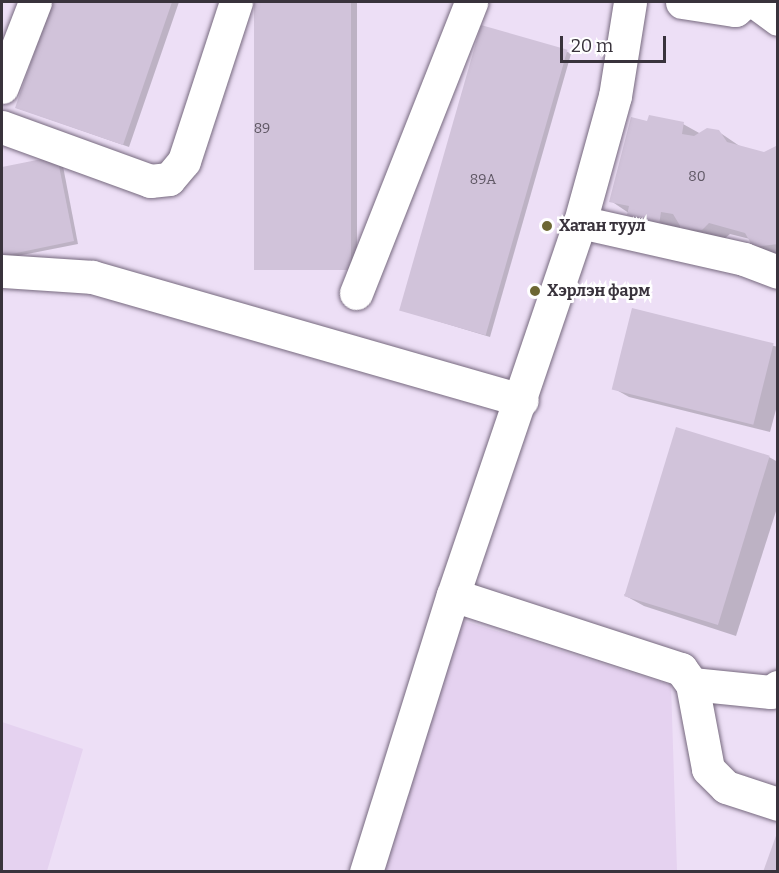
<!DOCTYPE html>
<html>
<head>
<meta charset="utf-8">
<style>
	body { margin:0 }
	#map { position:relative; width:779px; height:873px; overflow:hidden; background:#eddff6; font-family:Bitter,serif }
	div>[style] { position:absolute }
	.built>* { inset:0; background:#e5d2f0 }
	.shadow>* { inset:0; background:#0003; transform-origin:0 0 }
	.building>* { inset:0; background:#d1c3da; transform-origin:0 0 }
	.roads { filter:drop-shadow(0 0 2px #76697e) drop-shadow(0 0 2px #76697e) }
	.minor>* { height:33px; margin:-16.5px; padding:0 16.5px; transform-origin:16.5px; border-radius:16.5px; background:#fff }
	.dots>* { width:16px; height:16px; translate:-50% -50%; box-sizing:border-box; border:3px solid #fff; border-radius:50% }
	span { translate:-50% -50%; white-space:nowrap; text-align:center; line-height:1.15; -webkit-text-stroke:5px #fff; paint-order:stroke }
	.number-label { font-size:14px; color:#5f5764 }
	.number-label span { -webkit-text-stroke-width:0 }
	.poi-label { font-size:16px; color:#39333c; font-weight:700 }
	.left { translate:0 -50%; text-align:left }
	.frame { position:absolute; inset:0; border:3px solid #39333c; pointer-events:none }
	.scale { position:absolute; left:560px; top:36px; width:106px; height:27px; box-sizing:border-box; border:3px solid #39333c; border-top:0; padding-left:8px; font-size:18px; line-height:21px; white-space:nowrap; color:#39333c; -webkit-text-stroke:4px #fff; paint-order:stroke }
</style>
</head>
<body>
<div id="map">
	<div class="built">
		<i style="clip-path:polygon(461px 620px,671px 685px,677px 871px,381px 872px)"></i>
		<i style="clip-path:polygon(2px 722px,83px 749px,47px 871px,2px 871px)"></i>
	</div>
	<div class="shadow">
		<i style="clip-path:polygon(53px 2px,179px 2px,129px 147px,17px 108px)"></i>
		<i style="left:256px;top:2px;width:101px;height:267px"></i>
		<i style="clip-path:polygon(566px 51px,571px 54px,490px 337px,401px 310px)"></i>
		<i style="clip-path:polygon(647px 123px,683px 124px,701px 134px,719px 132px,741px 147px,765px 154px,778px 148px,778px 258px,754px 246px,750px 239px,730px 234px,723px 240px,704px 240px,681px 224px,679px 235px,648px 226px,611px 201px)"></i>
		<i style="clip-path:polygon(57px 158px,62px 161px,78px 244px,2px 259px,2px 168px)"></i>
		<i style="clip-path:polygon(633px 309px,778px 347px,778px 402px,770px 432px,629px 397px,613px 388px)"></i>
		<i style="clip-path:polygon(769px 457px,778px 462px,778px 505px,736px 636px,644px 606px,624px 595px)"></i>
	</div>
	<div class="building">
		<i style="clip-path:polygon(52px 2px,172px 2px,123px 145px,15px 108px)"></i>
		<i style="left:254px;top:2px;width:97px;height:268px"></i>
		<i style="left:481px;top:25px;width:90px;height:297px;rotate:16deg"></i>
		<i style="clip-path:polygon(649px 115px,684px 122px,682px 134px,694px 136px,707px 128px,719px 130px,727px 142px,764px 152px,778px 145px,778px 244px,753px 247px,745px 233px,709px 223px,702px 230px,682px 229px,673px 214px,661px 212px,659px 225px,627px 215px,629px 206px,609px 202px,631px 117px,647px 121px)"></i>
		<i style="clip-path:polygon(57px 156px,74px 241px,2px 256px,2px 167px)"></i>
		<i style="left:632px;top:308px;width:146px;height:84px;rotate:14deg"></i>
		<i style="left:676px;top:427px;width:98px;height:177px;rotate:17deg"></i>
		<i style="clip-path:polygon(777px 833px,778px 872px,763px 872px)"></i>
	</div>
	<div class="roads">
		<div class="minor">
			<i style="left:682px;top:2px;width:54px;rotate:8.6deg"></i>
			<i style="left:735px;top:10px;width:13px;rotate:-39deg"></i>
			<i style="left:755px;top:2px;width:29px;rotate:36deg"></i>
			<i style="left:2px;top:87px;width:91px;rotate:-68.8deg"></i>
			<i style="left:2px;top:127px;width:158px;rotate:20deg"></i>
			<i style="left:150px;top:181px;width:19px;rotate:-6deg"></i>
			<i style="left:169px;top:179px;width:23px;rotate:-50deg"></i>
			<i style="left:184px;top:161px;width:167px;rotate:-71.9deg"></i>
			<i style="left:580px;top:222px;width:168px;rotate:12.7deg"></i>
			<i style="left:744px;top:259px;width:36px;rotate:21deg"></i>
			<i style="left:2px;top:271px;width:90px;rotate:3.8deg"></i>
			<i style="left:92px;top:277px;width:447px;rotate:16deg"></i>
			<i style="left:356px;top:293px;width:313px;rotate:-68.4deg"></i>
			<i style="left:453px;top:595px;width:240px;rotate:18deg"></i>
			<i style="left:681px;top:669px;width:19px;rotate:54deg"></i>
			<i style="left:692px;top:684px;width:86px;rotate:79.3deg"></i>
			<i style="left:708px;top:769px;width:25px;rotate:45deg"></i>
			<i style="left:726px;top:787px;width:55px;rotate:18.1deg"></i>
			<i style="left:692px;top:684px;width:79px;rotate:5.8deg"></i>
			<i style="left:771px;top:692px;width:9px;rotate:-36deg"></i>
			<i style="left:366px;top:872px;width:290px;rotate:-72.6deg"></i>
			<i style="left:453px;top:595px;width:394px;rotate:-71.2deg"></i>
			<i style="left:580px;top:222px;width:131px;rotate:-74.5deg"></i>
			<i style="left:615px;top:96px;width:95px;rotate:-80.9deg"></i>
		</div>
	</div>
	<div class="dots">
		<i style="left:547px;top:226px;background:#6d6733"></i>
		<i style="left:535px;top:291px;background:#6d6733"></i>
	</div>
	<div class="number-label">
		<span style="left:262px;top:129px">89</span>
		<span style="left:697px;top:177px">80</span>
		<span style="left:483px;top:180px">89А</span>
	</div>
	<div class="poi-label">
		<span class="left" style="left:559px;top:226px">Хатан туул</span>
		<span class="left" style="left:547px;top:291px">Хэрлэн фарм</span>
	</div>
	<div class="frame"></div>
	<div class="scale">20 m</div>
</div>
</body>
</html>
